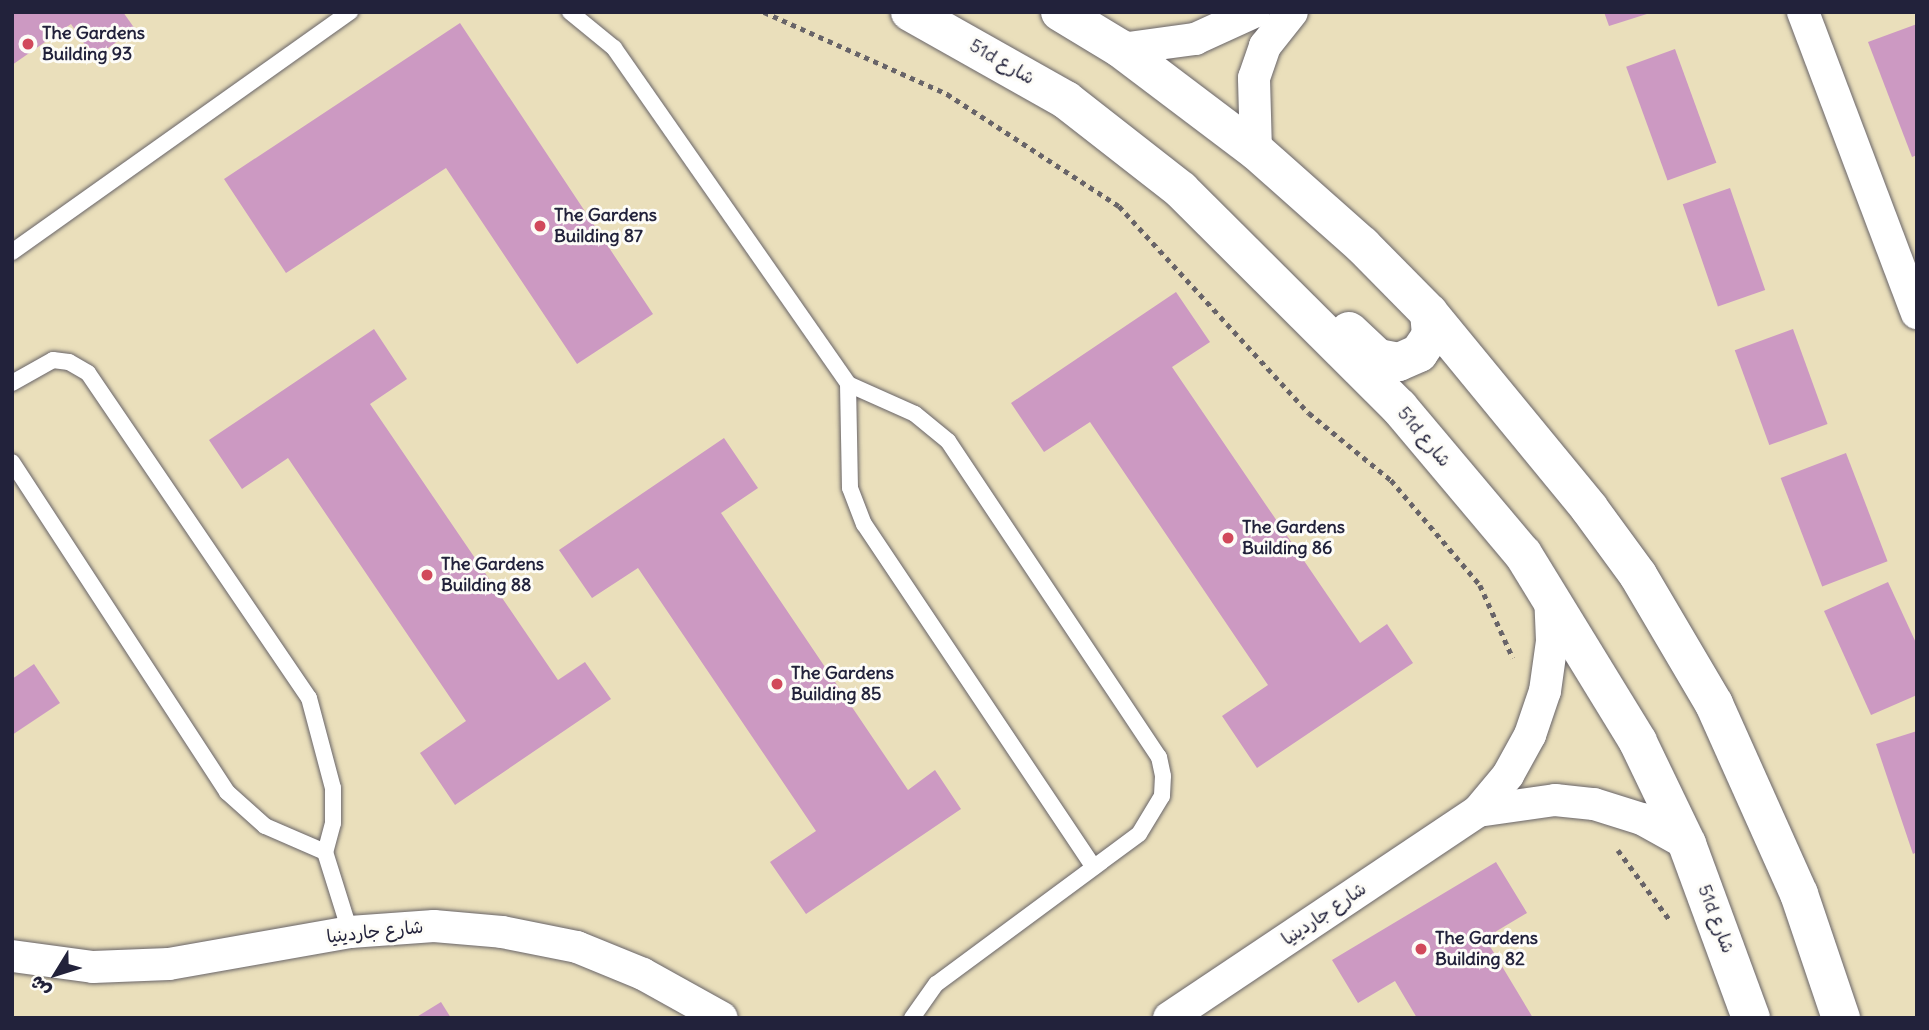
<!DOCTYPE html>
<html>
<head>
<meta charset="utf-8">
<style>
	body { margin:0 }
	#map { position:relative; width:1929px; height:1030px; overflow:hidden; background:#eadfbb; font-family:Delius,"Playpen Sans Arabic",sans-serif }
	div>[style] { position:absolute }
	.building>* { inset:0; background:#cc99c2; transform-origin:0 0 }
	.path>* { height:4.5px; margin-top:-2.25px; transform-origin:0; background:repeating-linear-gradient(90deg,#686468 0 5px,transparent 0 10px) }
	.roads { filter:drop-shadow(0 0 2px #686468) drop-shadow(0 0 2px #686468) }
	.service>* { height:16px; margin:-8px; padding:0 8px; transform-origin:8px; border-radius:8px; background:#fff }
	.minor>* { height:32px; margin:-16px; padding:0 16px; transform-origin:16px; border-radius:16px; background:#fff }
	.tertiary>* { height:38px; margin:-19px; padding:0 19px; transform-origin:19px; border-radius:19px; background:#fff }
	.dots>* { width:19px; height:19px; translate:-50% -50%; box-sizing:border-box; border:4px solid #fdfcf7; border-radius:50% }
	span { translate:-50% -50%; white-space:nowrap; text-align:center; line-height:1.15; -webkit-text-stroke:6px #fdfcf7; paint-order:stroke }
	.poi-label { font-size:18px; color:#22223b; font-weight:700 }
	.left { translate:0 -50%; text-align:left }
	.street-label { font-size:18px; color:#22223b }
	.frame { position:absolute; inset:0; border:14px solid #22223b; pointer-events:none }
	.north { position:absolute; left:21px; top:939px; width:70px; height:70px; -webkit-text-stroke:5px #fdfcf7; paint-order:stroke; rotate:232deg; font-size:19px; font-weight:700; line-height:28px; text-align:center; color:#22223b }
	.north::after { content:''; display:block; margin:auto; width:24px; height:32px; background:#22223b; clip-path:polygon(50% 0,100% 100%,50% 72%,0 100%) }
</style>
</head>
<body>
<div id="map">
	<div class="building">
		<i style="clip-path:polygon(12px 12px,123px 12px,135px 29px,94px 58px,71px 24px,12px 65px)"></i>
		<i style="clip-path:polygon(1604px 12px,1650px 12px,1650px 13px,1609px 26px)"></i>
		<i style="clip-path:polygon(460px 23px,653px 314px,577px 364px,446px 168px,286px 273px,224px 179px)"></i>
		<i style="clip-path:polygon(1917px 24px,1917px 155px,1912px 157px,1868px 42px)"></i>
		<i style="left:1675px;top:49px;width:121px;height:52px;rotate:70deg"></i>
		<i style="left:1730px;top:188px;width:108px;height:50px;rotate:71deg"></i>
		<i style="clip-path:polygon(1176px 292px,1210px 342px,1172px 367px,1360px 643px,1387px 624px,1413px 663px,1257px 768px,1222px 716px,1268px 685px,1090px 422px,1044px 452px,1011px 403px)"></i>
		<i style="clip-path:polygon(374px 329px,407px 379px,370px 404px,558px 680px,585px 662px,611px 699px,455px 805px,420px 753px,466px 721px,288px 458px,242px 489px,209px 440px)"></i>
		<i style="left:1793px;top:329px;width:101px;height:62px;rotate:70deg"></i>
		<i style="clip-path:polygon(724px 438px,758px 488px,721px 513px,908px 790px,935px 770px,961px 809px,806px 914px,770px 862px,816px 831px,638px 568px,592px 598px,559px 550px)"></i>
		<i style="left:1846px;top:453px;width:116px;height:70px;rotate:69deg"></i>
		<i style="clip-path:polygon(1888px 582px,1917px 645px,1917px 695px,1871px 715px,1824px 611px)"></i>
		<i style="clip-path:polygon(34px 664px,60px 703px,12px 735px,12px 679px)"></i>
		<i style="clip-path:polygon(1917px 731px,1917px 852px,1913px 854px,1876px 744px)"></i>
		<i style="clip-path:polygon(1496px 862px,1527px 913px,1485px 938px,1533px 1018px,1417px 1018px,1395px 981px,1358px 1003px,1332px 960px)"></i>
		<i style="clip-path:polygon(441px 1002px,451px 1018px,415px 1018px)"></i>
	</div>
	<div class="path">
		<i style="left:764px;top:12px;width:201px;rotate:24.1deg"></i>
		<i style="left:947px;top:94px;width:205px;rotate:33.1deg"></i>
		<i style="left:1119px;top:206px;width:281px;rotate:47.5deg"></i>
		<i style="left:1309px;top:413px;width:106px;rotate:39.3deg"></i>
		<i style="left:1391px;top:480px;width:138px;rotate:49.7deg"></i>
		<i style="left:1480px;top:585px;width:80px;rotate:65.7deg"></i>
		<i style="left:1618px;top:850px;width:86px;rotate:53.5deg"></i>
	</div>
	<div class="roads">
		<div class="service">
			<i style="left:570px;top:12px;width:57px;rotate:39.3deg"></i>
			<i style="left:614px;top:48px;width:409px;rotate:55.1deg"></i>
			<i style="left:848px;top:384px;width:104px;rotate:88.9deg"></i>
			<i style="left:850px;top:488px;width:39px;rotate:69deg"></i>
			<i style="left:864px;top:524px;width:413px;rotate:56.2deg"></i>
			<i style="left:12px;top:252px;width:415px;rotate:-35.4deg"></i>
			<i style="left:12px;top:383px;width:47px;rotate:-29.3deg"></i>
			<i style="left:53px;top:360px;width:16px;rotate:7deg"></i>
			<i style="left:69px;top:362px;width:22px;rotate:30deg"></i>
			<i style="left:88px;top:373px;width:393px;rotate:55.8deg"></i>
			<i style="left:309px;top:698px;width:93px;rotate:75.1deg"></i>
			<i style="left:333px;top:788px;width:35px;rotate:90deg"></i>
			<i style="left:333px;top:823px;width:30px;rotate:105deg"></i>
			<i style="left:325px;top:852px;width:84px;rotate:72.6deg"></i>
			<i style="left:848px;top:384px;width:73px;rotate:24.1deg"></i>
			<i style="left:915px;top:414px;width:43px;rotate:39.3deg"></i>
			<i style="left:948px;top:441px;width:380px;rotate:56.3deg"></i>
			<i style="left:1159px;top:757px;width:19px;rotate:78deg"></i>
			<i style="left:1163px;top:776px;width:20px;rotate:93deg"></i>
			<i style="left:1162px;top:796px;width:44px;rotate:121.2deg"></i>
			<i style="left:1139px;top:834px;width:252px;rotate:143.5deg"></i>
			<i style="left:936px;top:984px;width:42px;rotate:125.2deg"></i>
			<i style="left:12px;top:462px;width:394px;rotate:56.9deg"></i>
			<i style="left:227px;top:792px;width:51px;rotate:41.8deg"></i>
			<i style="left:265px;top:826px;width:65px;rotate:23.4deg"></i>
		</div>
		<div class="minor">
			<i style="left:1803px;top:12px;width:322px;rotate:69.3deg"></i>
			<i style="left:1121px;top:49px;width:75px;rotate:-7.7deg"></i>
			<i style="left:1195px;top:39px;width:65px;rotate:-24.6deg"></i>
			<i style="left:1256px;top:151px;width:73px;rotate:-91.6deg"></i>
			<i style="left:1254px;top:78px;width:34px;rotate:-71deg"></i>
			<i style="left:1265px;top:46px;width:43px;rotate:-51.5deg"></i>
			<i style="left:1478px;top:811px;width:78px;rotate:-8.1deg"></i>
			<i style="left:1555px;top:800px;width:39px;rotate:6deg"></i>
			<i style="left:1594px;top:804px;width:50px;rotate:17.4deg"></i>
			<i style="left:1642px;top:819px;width:51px;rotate:29.1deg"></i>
			<i style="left:12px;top:956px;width:82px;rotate:7.7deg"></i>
			<i style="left:93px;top:967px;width:76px;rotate:-2.3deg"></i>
			<i style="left:169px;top:964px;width:184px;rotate:-10deg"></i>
			<i style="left:350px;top:932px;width:84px;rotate:-4.1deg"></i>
			<i style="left:434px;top:926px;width:68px;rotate:5deg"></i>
			<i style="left:502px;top:932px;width:76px;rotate:11.3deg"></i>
			<i style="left:577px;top:947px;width:71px;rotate:22.2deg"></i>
			<i style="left:643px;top:974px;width:90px;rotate:29.1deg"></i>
			<i style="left:1169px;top:1018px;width:372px;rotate:-33.8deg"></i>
			<i style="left:1478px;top:811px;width:47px;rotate:-50.2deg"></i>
			<i style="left:1508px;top:775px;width:46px;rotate:-61.2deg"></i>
			<i style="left:1530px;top:735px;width:46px;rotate:-71.2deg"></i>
			<i style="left:1545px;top:691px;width:50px;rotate:-82deg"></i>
			<i style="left:1552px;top:641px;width:47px;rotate:-92.4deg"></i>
		</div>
		<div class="tertiary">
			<i style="left:910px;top:12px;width:179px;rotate:29.4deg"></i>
			<i style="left:1066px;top:100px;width:146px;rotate:38deg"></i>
			<i style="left:1181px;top:190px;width:308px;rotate:44.9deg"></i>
			<i style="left:1399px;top:407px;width:192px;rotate:49.9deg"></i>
			<i style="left:1523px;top:554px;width:220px;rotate:58.5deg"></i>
			<i style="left:1638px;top:742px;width:113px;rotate:64.3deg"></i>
			<i style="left:1687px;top:844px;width:185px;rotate:69.8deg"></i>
			<i style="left:1060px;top:12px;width:71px;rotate:31.2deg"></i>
			<i style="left:1121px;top:49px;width:169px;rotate:37.1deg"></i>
			<i style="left:1256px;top:151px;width:142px;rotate:41.6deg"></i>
			<i style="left:1362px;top:245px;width:95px;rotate:45.4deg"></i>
			<i style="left:1429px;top:313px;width:252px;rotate:50.6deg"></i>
			<i style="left:1589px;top:508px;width:83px;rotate:53.8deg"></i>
			<i style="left:1638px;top:575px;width:150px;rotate:59.5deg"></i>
			<i style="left:1714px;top:704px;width:208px;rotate:65.9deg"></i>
			<i style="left:1799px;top:894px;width:131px;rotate:71.3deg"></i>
			<i style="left:1349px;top:331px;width:40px;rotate:43deg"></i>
			<i style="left:1378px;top:358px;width:21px;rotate:11deg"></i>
			<i style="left:1399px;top:362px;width:22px;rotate:-24deg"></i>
			<i style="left:1419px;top:353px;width:22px;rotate:-56deg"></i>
			<i style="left:1431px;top:335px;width:22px;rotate:-95deg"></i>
		</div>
	</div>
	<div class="dots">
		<i style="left:28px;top:44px;background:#d1495b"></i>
		<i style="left:540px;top:226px;background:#d1495b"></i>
		<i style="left:1228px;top:538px;background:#d1495b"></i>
		<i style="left:427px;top:575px;background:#d1495b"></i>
		<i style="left:777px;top:684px;background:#d1495b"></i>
		<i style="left:1421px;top:949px;background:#d1495b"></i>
	</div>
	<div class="poi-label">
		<span class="left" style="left:42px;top:44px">The Gardens<br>Building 93</span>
		<span class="left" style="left:554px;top:226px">The Gardens<br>Building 87</span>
		<span class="left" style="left:1242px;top:538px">The Gardens<br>Building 86</span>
		<span class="left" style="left:441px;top:575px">The Gardens<br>Building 88</span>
		<span class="left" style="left:791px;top:684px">The Gardens<br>Building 85</span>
		<span class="left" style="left:1435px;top:949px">The Gardens<br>Building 82</span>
	</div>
	<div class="street-label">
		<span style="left:1002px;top:62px;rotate:30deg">51d شارع</span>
		<span style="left:1424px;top:437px;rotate:50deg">51d شارع</span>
		<span style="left:1324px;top:914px;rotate:-34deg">شارع جاردينيا</span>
		<span style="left:1716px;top:919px;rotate:69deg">51d شارع</span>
		<span style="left:375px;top:932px;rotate:-6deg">شارع جاردينيا</span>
	</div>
	<div class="frame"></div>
	<div class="north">ش</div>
</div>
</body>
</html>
